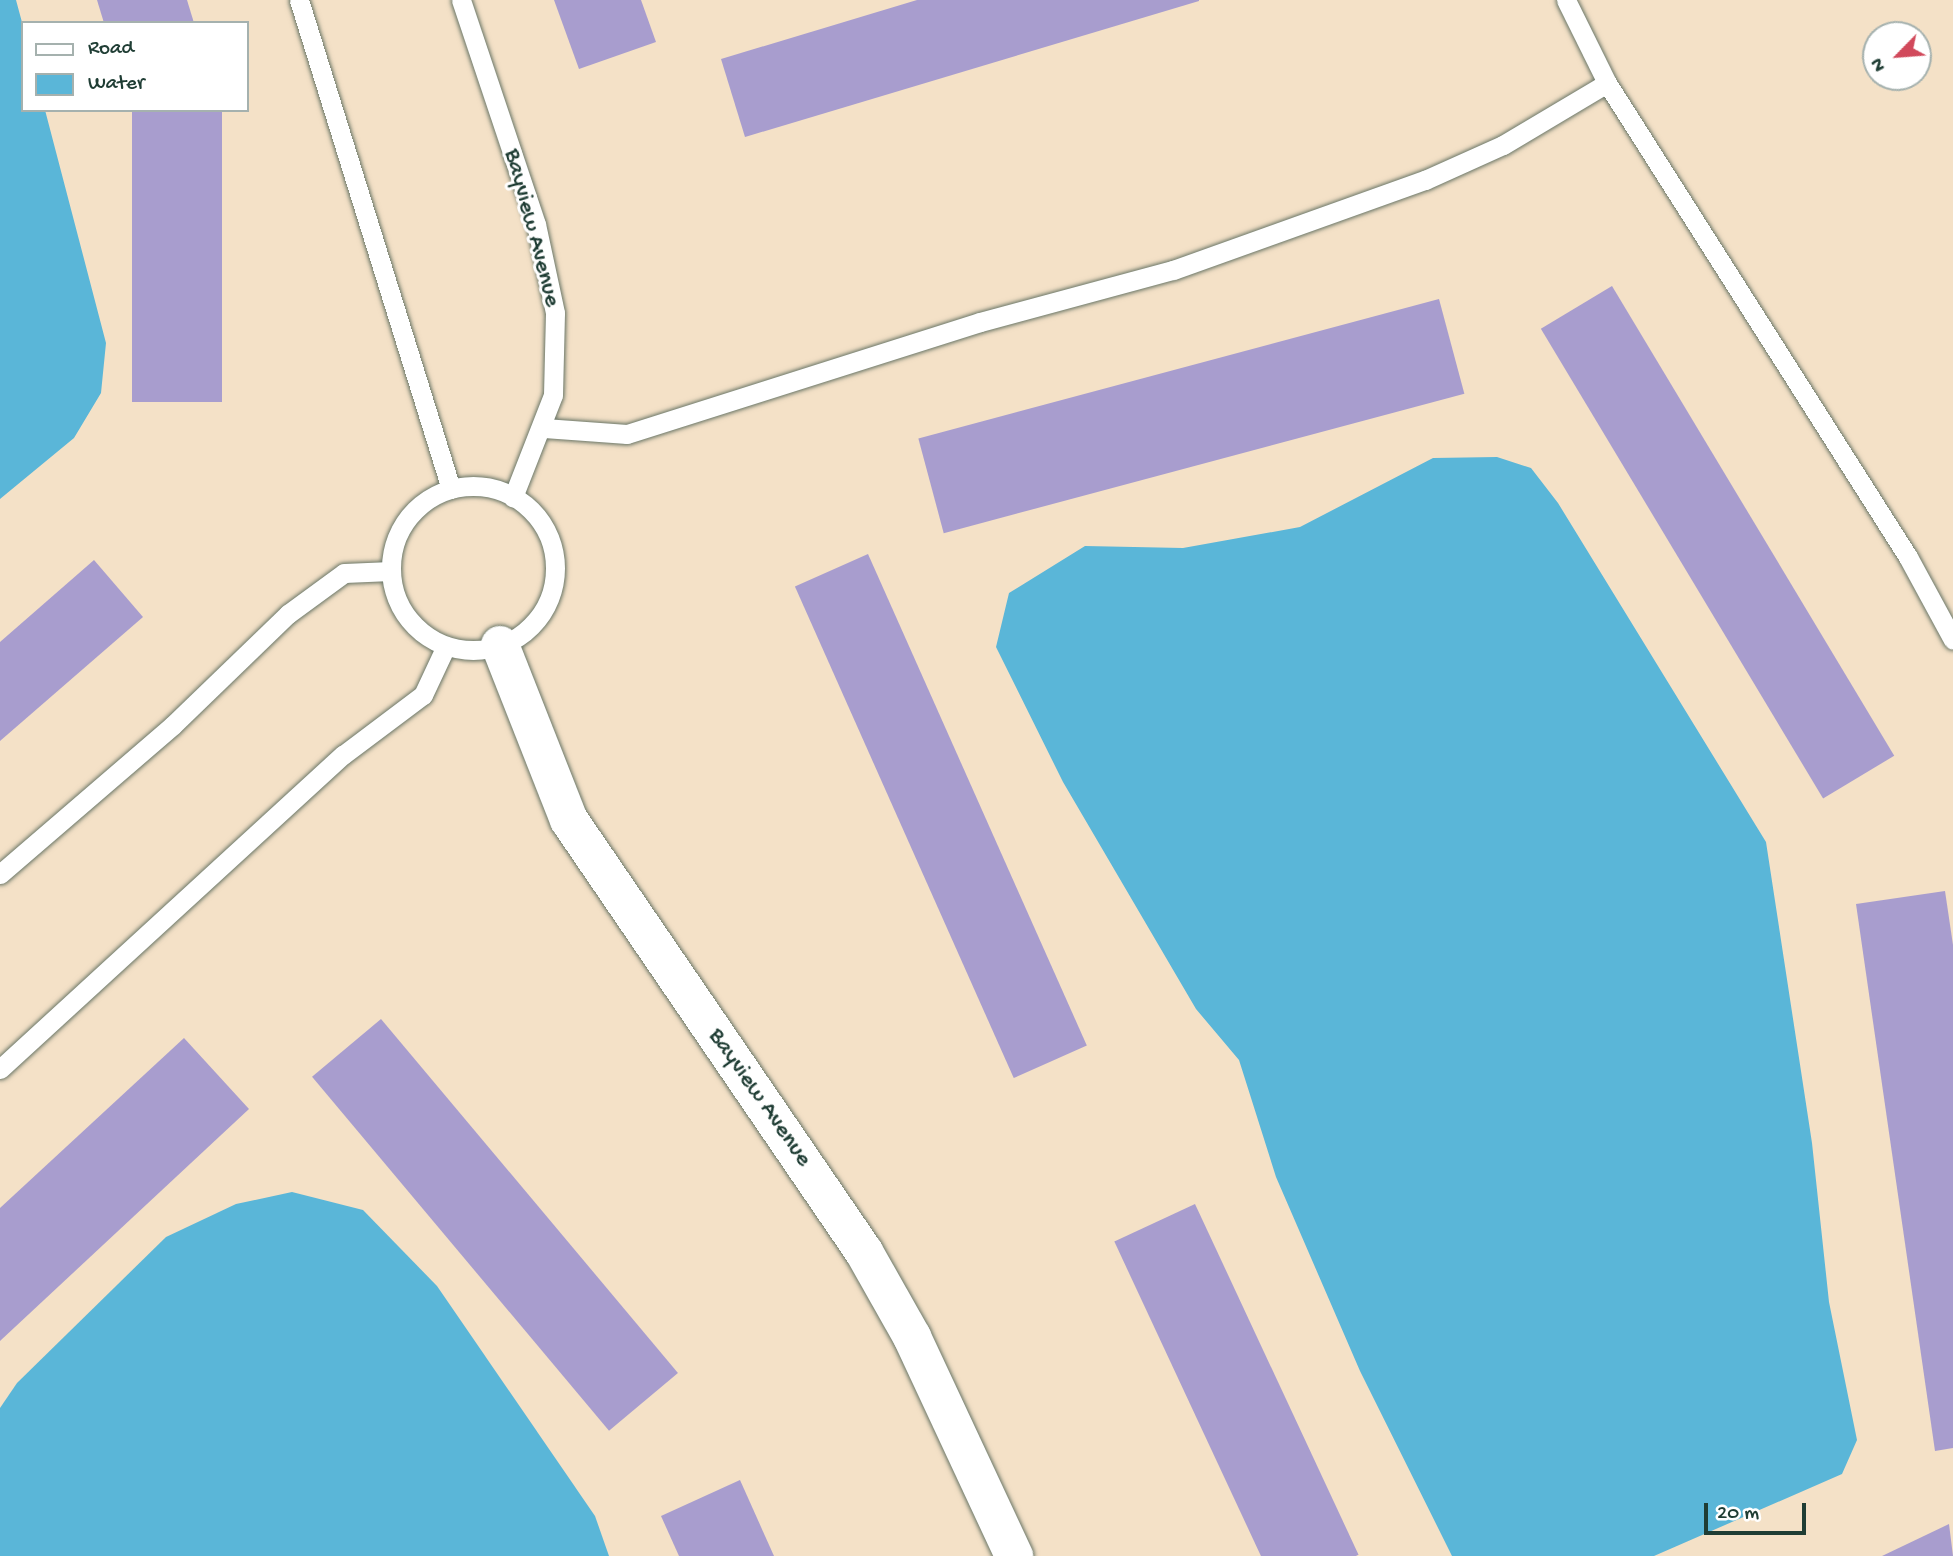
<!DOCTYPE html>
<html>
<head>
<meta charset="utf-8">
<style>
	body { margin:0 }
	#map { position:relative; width:1953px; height:1556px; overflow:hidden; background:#f4e1c7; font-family:"Gochi Hand",sans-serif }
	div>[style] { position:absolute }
	.water>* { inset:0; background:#5ab6d8 }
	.building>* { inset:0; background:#a89dce; transform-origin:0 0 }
	.roads { filter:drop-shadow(0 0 2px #6a7667) drop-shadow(0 0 2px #6a7667) }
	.lane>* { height:19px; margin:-9.5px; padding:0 9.5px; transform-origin:9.5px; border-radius:9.5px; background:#fff }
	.lane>.ring { margin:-9.5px; padding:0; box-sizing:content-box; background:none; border:19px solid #fff; border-radius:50% }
	.street>* { height:38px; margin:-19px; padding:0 19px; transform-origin:19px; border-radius:19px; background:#fff }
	span { translate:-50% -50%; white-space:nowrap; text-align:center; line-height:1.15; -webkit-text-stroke:6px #fff; paint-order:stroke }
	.street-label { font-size:24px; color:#1f3d34 }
	.legend { position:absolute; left:21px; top:21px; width:228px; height:91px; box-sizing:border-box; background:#fff; border:2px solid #a5b1ae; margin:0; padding:9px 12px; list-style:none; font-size:21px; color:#1f3d34 }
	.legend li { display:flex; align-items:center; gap:14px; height:35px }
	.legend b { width:35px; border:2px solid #a5b1ae }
	.north { position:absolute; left:1862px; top:21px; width:70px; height:70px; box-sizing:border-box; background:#fff; border:2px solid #a5b1ae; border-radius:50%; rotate:245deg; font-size:19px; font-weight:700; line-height:28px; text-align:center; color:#1f3d34 }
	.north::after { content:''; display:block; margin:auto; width:24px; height:32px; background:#d1495b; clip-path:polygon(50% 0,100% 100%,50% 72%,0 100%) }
	.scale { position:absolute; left:1704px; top:1503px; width:102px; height:32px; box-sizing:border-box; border:4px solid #1f3d34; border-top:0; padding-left:9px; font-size:21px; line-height:24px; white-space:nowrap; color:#1f3d34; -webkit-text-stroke:5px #fff; paint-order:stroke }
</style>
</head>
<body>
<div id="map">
	<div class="water">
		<i style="clip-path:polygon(0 0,16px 0,23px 26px,23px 110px,45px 110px,106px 343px,101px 393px,74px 438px,0 499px)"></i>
		<i style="clip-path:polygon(1497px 457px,1531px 468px,1558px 503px,1766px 842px,1812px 1143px,1829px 1302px,1857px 1440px,1842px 1474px,1654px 1556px,1452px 1556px,1360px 1371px,1276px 1177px,1239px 1060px,1196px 1009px,1063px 782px,996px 647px,1009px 593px,1085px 546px,1183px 548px,1300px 527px,1433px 458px)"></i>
		<i style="clip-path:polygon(292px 1192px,363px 1210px,437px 1286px,595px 1516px,609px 1556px,0 1556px,0 1408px,17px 1383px,166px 1237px,236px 1204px)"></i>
	</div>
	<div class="building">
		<i style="clip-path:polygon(97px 0,187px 0,194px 23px,104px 23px)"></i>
		<i style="clip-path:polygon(554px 0,641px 0,656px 42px,579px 69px)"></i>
		<i style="clip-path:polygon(917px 0,1199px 0,1199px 1px,745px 137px,721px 59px)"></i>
		<i style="left:132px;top:110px;width:90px;height:292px"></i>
		<i style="left:1612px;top:286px;width:548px;height:83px;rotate:59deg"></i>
		<i style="left:1439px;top:299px;width:98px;height:539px;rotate:75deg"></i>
		<i style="left:868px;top:554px;width:538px;height:80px;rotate:66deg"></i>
		<i style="clip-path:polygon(94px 560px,143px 617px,0 741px,0 642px)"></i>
		<i style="clip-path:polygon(1945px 891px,1953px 945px,1953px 1448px,1935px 1451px,1856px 904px)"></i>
		<i style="left:381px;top:1019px;width:462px;height:90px;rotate:50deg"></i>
		<i style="clip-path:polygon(184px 1038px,249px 1109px,0 1341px,0 1208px)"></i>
		<i style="left:1195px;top:1204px;width:387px;height:89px;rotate:65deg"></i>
		<i style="clip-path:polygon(740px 1480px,774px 1556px,679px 1556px,661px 1516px)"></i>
		<i style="clip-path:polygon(1949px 1524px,1953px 1556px,1882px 1556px)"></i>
	</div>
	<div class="roads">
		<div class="lane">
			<i style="left:299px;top:0;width:512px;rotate:72.73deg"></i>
			<i style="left:461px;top:0;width:236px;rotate:71.5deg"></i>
			<i style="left:536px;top:224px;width:91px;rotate:77.9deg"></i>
			<i style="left:555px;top:313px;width:82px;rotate:91.4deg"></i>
			<i style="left:553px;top:395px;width:110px;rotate:111.4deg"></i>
			<i style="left:1566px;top:0;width:93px;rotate:63.7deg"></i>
			<i style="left:544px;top:428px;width:83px;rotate:4.1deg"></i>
			<i style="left:627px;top:434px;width:370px;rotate:-17.6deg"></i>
			<i style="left:980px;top:322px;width:200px;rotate:-15.1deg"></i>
			<i style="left:1173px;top:270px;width:268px;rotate:-19.7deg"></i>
			<i style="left:1425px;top:180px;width:85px;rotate:-24.2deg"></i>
			<i style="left:1503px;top:145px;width:121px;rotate:-30.8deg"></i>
			<i style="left:1607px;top:83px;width:561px;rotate:57.58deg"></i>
			<i style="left:1908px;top:557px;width:94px;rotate:61.5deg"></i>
			<i class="ring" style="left:391px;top:486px;width:145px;height:145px"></i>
			<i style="left:0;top:874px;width:228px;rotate:-40.7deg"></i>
			<i style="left:173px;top:725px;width:160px;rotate:-44deg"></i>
			<i style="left:288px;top:614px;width:69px;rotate:-36.2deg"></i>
			<i style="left:344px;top:573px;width:47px;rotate:-2.4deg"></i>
			<i style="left:0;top:1069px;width:465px;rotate:-42.5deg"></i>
			<i style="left:343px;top:755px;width:100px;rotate:-36.9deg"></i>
			<i style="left:423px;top:695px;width:54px;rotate:-64.9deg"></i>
		</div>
		<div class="street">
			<i style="left:500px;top:645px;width:188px;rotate:68.5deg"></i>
			<i style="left:569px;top:820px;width:523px;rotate:55.67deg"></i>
			<i style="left:864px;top:1252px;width:98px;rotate:60.5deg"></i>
			<i style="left:912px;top:1337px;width:242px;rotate:65deg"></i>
		</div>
	</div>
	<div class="street-label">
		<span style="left:531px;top:228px;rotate:75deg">Bayview Avenue</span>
		<span style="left:759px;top:1098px;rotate:55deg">Bayview Avenue</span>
	</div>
	<ul class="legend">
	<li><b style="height:9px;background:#fff"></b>Road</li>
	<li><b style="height:19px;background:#5ab6d8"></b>Water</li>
	</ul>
	<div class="north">N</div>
	<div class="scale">20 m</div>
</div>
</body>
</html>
